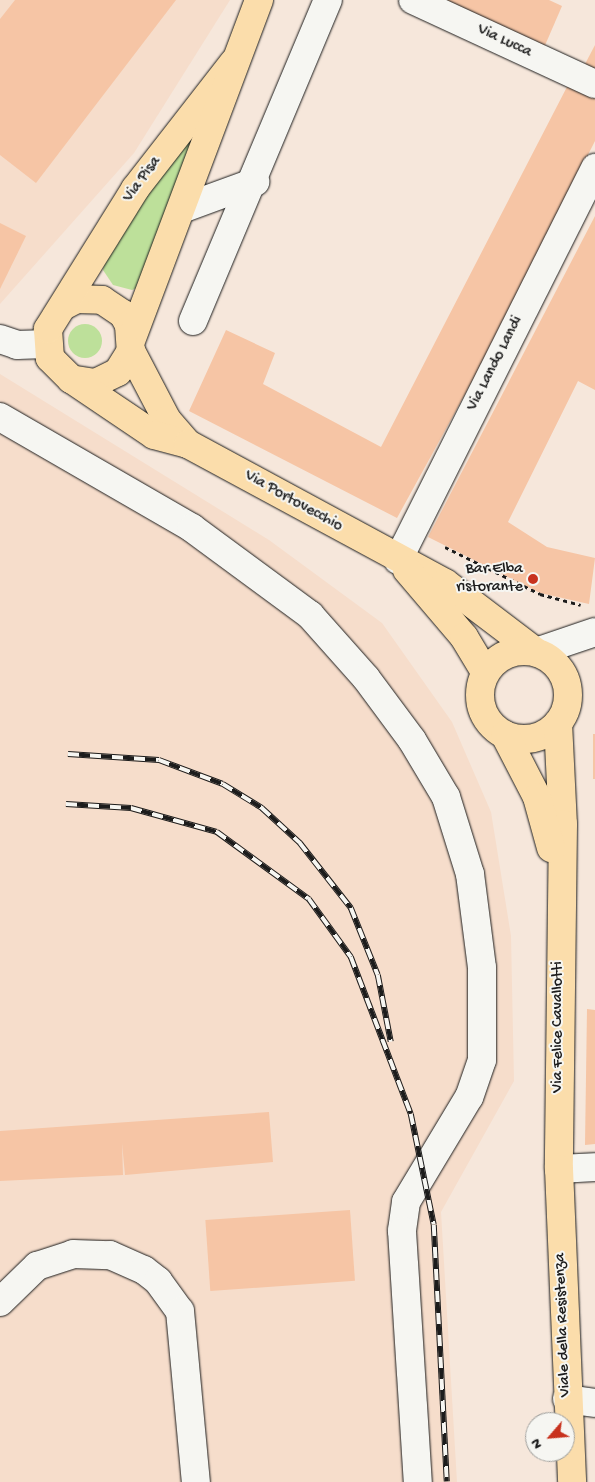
<!DOCTYPE html>
<html>
<head>
<meta charset="utf-8">
<style>
	body { margin:0 }
	#map { position:relative; width:595px; height:1482px; overflow:hidden; background:#f6e7db; font-family:"Gochi Hand",sans-serif }
	div>[style] { position:absolute }
	.built>* { inset:0; background:#f6ddcb }
	.green>* { inset:0; background:#bde09a }
	.round { border-radius:50% }
	.building>* { inset:0; background:#f6c5a5; transform-origin:0 0 }
	.path>* { height:3px; margin-top:-1.5px; transform-origin:0; background:repeating-linear-gradient(90deg,#1c1c1c 0 4px,transparent 0 8px) }
	.roads { filter:drop-shadow(0 0 1px #1c1c1c) drop-shadow(0 0 1px #1c1c1c) }
	.minor>* { height:28px; margin:-14px; padding:0 14px; transform-origin:14px; border-radius:14px; background:#f6f6f2 }
	.major>* { height:28px; margin:-14px; padding:0 14px; transform-origin:14px; border-radius:14px; background:#fbddab }
	.major>.ring { margin:-14px; padding:0; box-sizing:content-box; background:none; border:28px solid #fbddab; border-radius:50% }
	.rail>* { height:5.5px; margin-top:-2.75px; transform-origin:0; background:repeating-linear-gradient(90deg,#f6f6f2 0 11px,#1c1c1c 0 22px); box-sizing:border-box; border-block:1px solid #1c1c1c }
	.dots>* { width:14px; height:14px; translate:-50% -50%; box-sizing:border-box; border:2px solid #f6f6f2; border-radius:50% }
	span { translate:-50% -50%; white-space:nowrap; text-align:center; line-height:1.15; -webkit-text-stroke:4px #f6f6f2; paint-order:stroke }
	.street-label { font-size:16px; color:#1c1c1c }
	.poi-label { font-size:16px; color:#1c1c1c }
	.right { translate:-100% -50%; text-align:right }
	.north { position:absolute; left:525px; top:1412px; width:50px; height:50px; box-sizing:border-box; background:#f6f6f2; border:1px solid #9f9f9c; border-radius:50%; rotate:243deg; font-size:14px; font-weight:700; line-height:20px; text-align:center; color:#1c1c1c }
	.north::after { content:''; display:block; margin:auto; width:18px; height:22px; background:#c8321e; clip-path:polygon(50% 0,100% 100%,50% 72%,0 100%) }
</style>
</head>
<body>
<div id="map">
	<div class="built">
		<i style="clip-path:polygon(0 0,230px 0,134px 153px,0 304px)"></i>
		<i style="clip-path:polygon(0 374px,269px 540px,382px 623px,452px 722px,491px 812px,511px 936px,514px 1081px,441px 1212px,457px 1482px,0 1482px)"></i>
	</div>
	<div class="green">
		<i style="clip-path:polygon(187px 137px,193px 139px,141px 286px,132px 290px,113px 285px,103px 270px,106px 252px)"></i>
		<i class="round" style="left:68px;top:324px;width:34px;height:34px"></i>
	</div>
	<div class="building">
		<i style="clip-path:polygon(15px 0,176px 0,36px 183px,0 155px,0 19px)"></i>
		<i style="clip-path:polygon(445px 0,549px 0,562px 6px,543px 50px)"></i>
		<i style="clip-path:polygon(595px 45px,595px 72px,584px 66px)"></i>
		<i style="clip-path:polygon(569px 83px,595px 97px,595px 141px,486px 356px,397px 518px,189px 411px,226px 330px,275px 353px,263px 384px,381px 447px)"></i>
		<i style="clip-path:polygon(595px 216px,595px 390px,578px 381px,508px 522px,547px 547px,595px 558px,589px 604px,540px 593px,428px 537px)"></i>
		<i style="clip-path:polygon(0 223px,26px 236px,0 289px)"></i>
		<i style="left:593px;top:734px;width:2px;height:45px"></i>
		<i style="clip-path:polygon(587px 1009px,595px 1010px,595px 1144px,585px 1145px)"></i>
		<i style="clip-path:polygon(269px 1112px,273px 1162px,125px 1175px,122px 1143px,123px 1175px,0 1181px,0 1131px)"></i>
		<i style="left:350px;top:1210px;width:71px;height:145px;rotate:86deg"></i>
	</div>
	<div class="path">
		<i style="left:445px;top:547px;width:106px;rotate:26.3deg"></i>
		<i style="left:540px;top:594px;width:42px;rotate:15deg"></i>
	</div>
	<div class="roads">
		<div class="minor">
			<i style="left:413px;top:0;width:200px;rotate:24.8deg"></i>
			<i style="left:184px;top:208px;width:76px;rotate:-20.1deg"></i>
			<i style="left:193px;top:321px;width:348px;rotate:-67.2deg"></i>
			<i style="left:0;top:339px;width:18px;rotate:19deg"></i>
			<i style="left:17px;top:345px;width:30px;rotate:-2deg"></i>
			<i style="left:0;top:417px;width:222px;rotate:30deg"></i>
			<i style="left:192px;top:528px;width:147px;rotate:36.4deg"></i>
			<i style="left:310px;top:615px;width:84px;rotate:48.4deg"></i>
			<i style="left:366px;top:678px;width:77px;rotate:53.4deg"></i>
			<i style="left:412px;top:740px;width:66px;rotate:59.2deg"></i>
			<i style="left:446px;top:797px;width:81px;rotate:72.7deg"></i>
			<i style="left:470px;top:874px;width:95px;rotate:82.7deg"></i>
			<i style="left:482px;top:968px;width:92px;rotate:90deg"></i>
			<i style="left:482px;top:1060px;width:39px;rotate:109deg"></i>
			<i style="left:469px;top:1097px;width:122px;rotate:121deg"></i>
			<i style="left:406px;top:1202px;width:29px;rotate:98deg"></i>
			<i style="left:402px;top:1231px;width:252px;rotate:86.4deg"></i>
			<i style="left:398px;top:560px;width:439px;rotate:-63.3deg"></i>
			<i style="left:536px;top:652px;width:62px;rotate:-18.7deg"></i>
			<i style="left:559px;top:1169px;width:36px;rotate:-3deg"></i>
			<i style="left:0;top:1302px;width:52px;rotate:-44.2deg"></i>
			<i style="left:37px;top:1266px;width:38px;rotate:-18deg"></i>
			<i style="left:73px;top:1254px;width:37px;rotate:2deg"></i>
			<i style="left:110px;top:1255px;width:37px;rotate:24deg"></i>
			<i style="left:144px;top:1270px;width:18px;rotate:38deg"></i>
			<i style="left:158px;top:1281px;width:37px;rotate:54deg"></i>
			<i style="left:180px;top:1311px;width:172px;rotate:84.7deg"></i>
			<i style="left:567px;top:1399px;width:28px;rotate:8deg"></i>
		</div>
		<div class="major">
			<i style="left:65px;top:305px;width:13px;rotate:-27deg"></i>
			<i style="left:77px;top:299px;width:25px;rotate:2deg"></i>
			<i style="left:102px;top:300px;width:25px;rotate:34deg"></i>
			<i style="left:123px;top:314px;width:13px;rotate:61deg"></i>
			<i style="left:129px;top:325px;width:26px;rotate:86deg"></i>
			<i style="left:131px;top:351px;width:25px;rotate:122deg"></i>
			<i style="left:118px;top:372px;width:25px;rotate:154deg"></i>
			<i style="left:95px;top:383px;width:24px;rotate:-171deg"></i>
			<i style="left:71px;top:379px;width:30px;rotate:-135deg"></i>
			<i style="left:50px;top:358px;width:29px;rotate:-94deg"></i>
			<i style="left:48px;top:329px;width:165px;rotate:-58.1deg"></i>
			<i style="left:135px;top:189px;width:160px;rotate:-52.1deg"></i>
			<i style="left:132px;top:338px;width:361px;rotate:-69.4deg"></i>
			<i style="left:131px;top:351px;width:78px;rotate:62.4deg"></i>
			<i style="left:167px;top:420px;width:32px;rotate:49deg"></i>
			<i style="left:71px;top:379px;width:100px;rotate:34deg"></i>
			<i style="left:154px;top:435px;width:35px;rotate:15deg"></i>
			<i style="left:188px;top:444px;width:292px;rotate:28.4deg"></i>
			<i style="left:445px;top:583px;width:114px;rotate:37.2deg"></i>
			<i style="left:407px;top:570px;width:88px;rotate:49.6deg"></i>
			<i style="left:464px;top:637px;width:41px;rotate:59deg"></i>
			<i class="ring" style="left:480px;top:651px;width:60px;height:60px"></i>
			<i style="left:558px;top:723px;width:101px;rotate:87.2deg"></i>
			<i style="left:563px;top:824px;width:345px;rotate:90.7deg"></i>
			<i style="left:559px;top:1169px;width:313px;rotate:87.6deg"></i>
			<i style="left:505px;top:735px;width:70px;rotate:62.7deg"></i>
			<i style="left:537px;top:797px;width:53px;rotate:74.6deg"></i>
		</div>
	</div>
	<div class="rail">
		<i style="left:68px;top:754px;width:91px;rotate:3.8deg"></i>
		<i style="left:159px;top:760px;width:68px;rotate:20.6deg"></i>
		<i style="left:223px;top:784px;width:46px;rotate:31.6deg"></i>
		<i style="left:262px;top:808px;width:52px;rotate:42.6deg"></i>
		<i style="left:300px;top:843px;width:83px;rotate:51.9deg"></i>
		<i style="left:351px;top:908px;width:72px;rotate:68.1deg"></i>
		<i style="left:378px;top:975px;width:68px;rotate:79deg"></i>
		<i style="left:66px;top:804px;width:65px;rotate:3.5deg"></i>
		<i style="left:131px;top:808px;width:89px;rotate:15.6deg"></i>
		<i style="left:217px;top:832px;width:114px;rotate:36.1deg"></i>
		<i style="left:309px;top:899px;width:72px;rotate:54.1deg"></i>
		<i style="left:351px;top:957px;width:168px;rotate:69.1deg"></i>
		<i style="left:411px;top:1114px;width:113px;rotate:78.3deg"></i>
		<i style="left:434px;top:1225px;width:257px;rotate:87.1deg"></i>
	</div>
	<div class="dots">
		<i style="left:533px;top:579px;background:#c8321e"></i>
	</div>
	<div class="street-label">
		<span style="left:504px;top:42px;rotate:25deg">Via Lucca</span>
		<span style="left:143px;top:180px;rotate:-54deg">Via Pisa</span>
		<span style="left:496px;top:364px;rotate:-63deg">Via Lando Landi</span>
		<span style="left:293px;top:502px;rotate:29deg">Via Portovecchio</span>
		<span style="left:559px;top:1027px;rotate:-90deg">Via Felice Cavallotti</span>
		<span style="left:564px;top:1325px;rotate:-92deg">Viale della Resistenza</span>
	</div>
	<div class="poi-label">
		<span class="right" style="left:523px;top:579px">Bar Elba<br>ristorante</span>
	</div>
	<div class="north">N</div>
</div>
</body>
</html>
